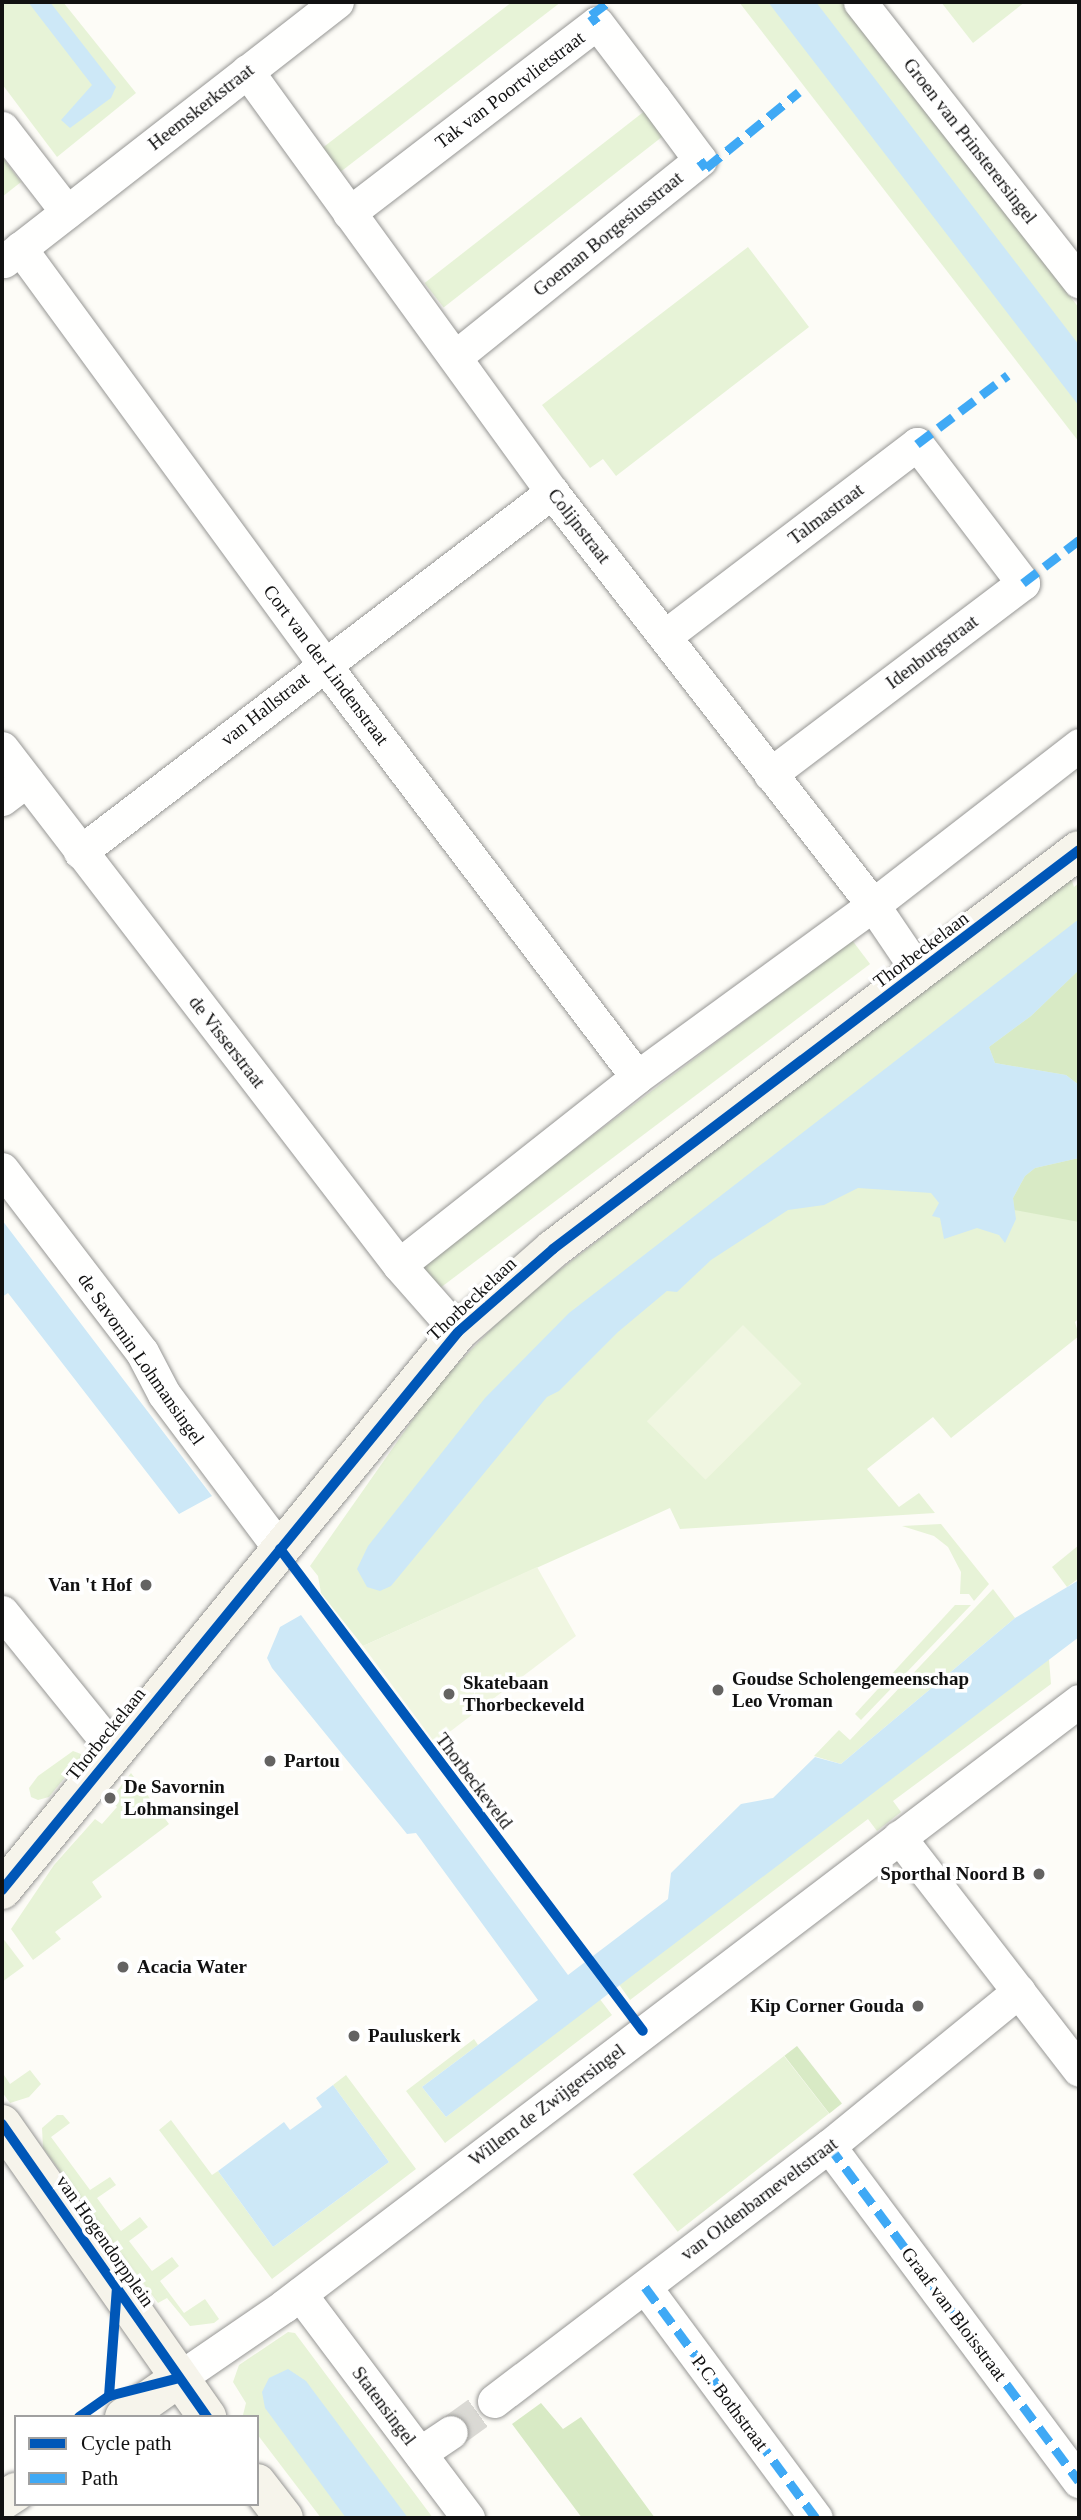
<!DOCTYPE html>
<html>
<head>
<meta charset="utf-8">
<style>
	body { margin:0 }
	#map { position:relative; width:1081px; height:2520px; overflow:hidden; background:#fdfcf7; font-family:Georgia,serif }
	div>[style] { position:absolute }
	.green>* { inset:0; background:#e7f3d7; transform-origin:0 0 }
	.forest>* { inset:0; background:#d8eac5; transform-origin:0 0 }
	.pitch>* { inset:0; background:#f0f6e1; transform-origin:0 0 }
	.water>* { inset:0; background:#cde8f7 }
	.street-tunnel>* { height:33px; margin-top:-16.5px; transform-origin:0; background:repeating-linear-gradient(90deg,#dad9d4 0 33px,transparent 0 50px) }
	.roads { filter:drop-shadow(0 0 2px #979795) drop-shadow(0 0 2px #979795) }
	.street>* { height:33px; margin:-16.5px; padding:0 16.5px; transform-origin:16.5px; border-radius:16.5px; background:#fffffe }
	.secondary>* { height:38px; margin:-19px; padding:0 19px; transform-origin:19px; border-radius:19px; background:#f6f4eb }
	.quiet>* { height:9px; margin-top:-4.5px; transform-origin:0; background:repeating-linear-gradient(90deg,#3fa9f5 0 18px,transparent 0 27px) }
	.cycleway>* { height:10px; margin:-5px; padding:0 5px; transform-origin:5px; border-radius:5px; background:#0057b8 }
	.dots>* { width:19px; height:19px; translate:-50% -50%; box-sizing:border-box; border:4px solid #fff; border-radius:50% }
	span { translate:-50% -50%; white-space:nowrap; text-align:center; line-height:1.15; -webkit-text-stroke:7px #fff; paint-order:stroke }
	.street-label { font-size:19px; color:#111 }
	.poi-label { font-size:19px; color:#111; font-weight:700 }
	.right { translate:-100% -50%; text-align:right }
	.left { translate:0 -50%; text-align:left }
	.frame { position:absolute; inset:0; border:4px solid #111; pointer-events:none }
	.legend { position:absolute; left:14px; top:2415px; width:245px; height:91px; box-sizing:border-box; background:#fff; border:2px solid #a0a0a0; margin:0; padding:9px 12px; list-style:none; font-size:21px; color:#111 }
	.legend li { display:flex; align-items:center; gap:14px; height:35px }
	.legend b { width:35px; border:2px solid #a0a0a0 }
</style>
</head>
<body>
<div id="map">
	<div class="green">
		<i style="clip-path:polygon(2px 2px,63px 2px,136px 93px,57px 157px,2px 84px)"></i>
		<i style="clip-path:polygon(512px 2px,561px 2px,339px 173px,321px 149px)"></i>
		<i style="clip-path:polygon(739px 2px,846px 2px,1079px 308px,1079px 442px)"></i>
		<i style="clip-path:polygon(941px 2px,1025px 2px,973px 43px)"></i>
		<i style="left:646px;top:110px;width:31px;height:281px;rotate:52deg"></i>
		<i style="clip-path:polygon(2px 157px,21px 182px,2px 197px)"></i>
		<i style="clip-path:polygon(748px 247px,809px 327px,616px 476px,603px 459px,590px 468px,542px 405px)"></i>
		<i style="clip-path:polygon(1071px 878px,1074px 887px,1079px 883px,1079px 1318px,1075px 1322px,1079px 1336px,951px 1438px,933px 1417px,867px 1469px,899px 1507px,919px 1493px,935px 1513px,680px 1529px,670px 1508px,363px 1646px,321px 1593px,318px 1576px,310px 1566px,437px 1385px,502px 1318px,540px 1285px)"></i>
		<i style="left:852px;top:940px;width:30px;height:540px;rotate:53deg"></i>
		<i style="clip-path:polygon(941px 1524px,989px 1584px,974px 1601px,969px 1594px,960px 1594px,961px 1572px,948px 1547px,934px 1536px,902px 1526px)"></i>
		<i style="clip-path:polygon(1079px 1545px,1079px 1578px,1067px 1587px,1052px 1567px)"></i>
		<i style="clip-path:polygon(993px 1589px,1015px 1618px,841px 1764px,814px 1756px,839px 1730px,850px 1740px)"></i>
		<i style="clip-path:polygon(955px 1605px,971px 1605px,861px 1720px,855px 1714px)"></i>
		<i style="clip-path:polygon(1049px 1659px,1051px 1684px,893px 1801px,901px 1812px,877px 1831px,868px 1819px,630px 2000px,618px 1983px)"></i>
		<i style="clip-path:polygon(73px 1751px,81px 1754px,80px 1759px,49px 1797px,38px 1800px,31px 1797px,29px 1788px,38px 1776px)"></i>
		<i style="clip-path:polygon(131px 1773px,169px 1824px,92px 1882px,102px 1897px,55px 1932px,61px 1939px,33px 1960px,11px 1929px,54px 1865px,95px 1819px,102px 1824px,117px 1807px,110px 1800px)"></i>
		<i style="clip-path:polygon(2px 1937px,24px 1966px,2px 1982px)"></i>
		<i style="clip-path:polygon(599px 1998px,612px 2015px,445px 2143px,406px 2091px,474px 2039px,478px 2045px,422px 2087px,446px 2117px)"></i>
		<i style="left:784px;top:2056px;width:73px;height:192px;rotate:52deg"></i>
		<i style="clip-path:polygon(30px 2070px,41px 2084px,29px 2097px,10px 2103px,2px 2092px,2px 2072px,10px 2084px)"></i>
		<i style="clip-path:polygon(346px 2075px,416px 2169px,272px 2279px,159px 2130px,171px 2120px,212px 2175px,218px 2171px,273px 2247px,389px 2162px,333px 2085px)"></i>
		<i style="clip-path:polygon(57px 2115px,63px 2115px,70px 2123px,51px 2137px,90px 2190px,110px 2177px,116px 2185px,97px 2198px,121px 2231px,140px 2217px,148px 2227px,129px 2241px,152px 2271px,172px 2257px,179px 2266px,160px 2281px,184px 2313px,205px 2299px,219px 2319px,214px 2323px,190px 2326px,167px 2298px,158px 2303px,43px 2148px,42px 2128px)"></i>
		<i style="clip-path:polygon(288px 2332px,295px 2333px,433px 2518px,321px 2518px,257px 2434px,257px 2417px,243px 2415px,246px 2403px,233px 2382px,239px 2365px)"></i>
	</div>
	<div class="forest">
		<i style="clip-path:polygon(1079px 970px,1079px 1085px,1066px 1075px,995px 1063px,989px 1047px,1031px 1016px)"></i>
		<i style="clip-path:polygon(1079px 1158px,1079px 1222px,1014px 1210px,1013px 1198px,1025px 1176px,1035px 1168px)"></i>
		<i style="left:797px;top:2046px;width:73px;height:16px;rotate:52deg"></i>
		<i style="clip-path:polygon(541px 2403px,563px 2429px,581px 2417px,655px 2518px,582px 2518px,512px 2424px)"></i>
	</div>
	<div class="pitch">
		<i style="left:743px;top:1325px;width:83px;height:136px;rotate:45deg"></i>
		<i style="clip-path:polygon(537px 1567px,576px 1636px,435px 1743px,363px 1646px)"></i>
	</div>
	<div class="water">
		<i style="clip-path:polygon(28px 2px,50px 2px,116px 87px,111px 98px,70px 128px,61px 120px,92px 85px)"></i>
		<i style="clip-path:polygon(768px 2px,816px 2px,1079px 345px,1079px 406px)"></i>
		<i style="clip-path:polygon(1079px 919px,1079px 970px,1031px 1016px,989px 1047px,995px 1063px,1066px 1075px,1079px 1085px,1079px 1158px,1035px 1168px,1025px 1176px,1013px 1198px,1016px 1219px,1005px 1243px,999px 1235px,977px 1228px,944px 1239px,940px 1218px,932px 1216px,939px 1203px,931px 1193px,858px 1188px,824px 1205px,788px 1210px,711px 1260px,677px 1292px,667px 1291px,618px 1332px,559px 1391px,547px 1397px,391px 1586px,380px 1591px,367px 1587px,357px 1569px,368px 1546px,485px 1398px,569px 1313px)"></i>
		<i style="clip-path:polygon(2px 1220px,212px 1496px,179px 1514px,8px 1293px,2px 1297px)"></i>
		<i style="clip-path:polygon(1079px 1580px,1079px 1637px,446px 2117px,422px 2087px,538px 2000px,416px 1833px,407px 1834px,272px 1668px,267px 1658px,280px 1627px,301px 1615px,568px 1975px,668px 1899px,671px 1873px,741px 1804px,773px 1798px,815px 1757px,841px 1764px,1015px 1618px)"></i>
		<i style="clip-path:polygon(333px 2085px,389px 2162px,273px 2247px,218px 2171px,284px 2122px,290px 2130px,322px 2107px,316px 2098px)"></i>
		<i style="clip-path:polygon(288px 2369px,306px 2381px,408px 2518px,346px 2518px,265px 2408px,262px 2392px,269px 2378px)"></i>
	</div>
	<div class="street-tunnel">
		<i style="left:451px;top:2432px;width:53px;rotate:-35.8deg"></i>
	</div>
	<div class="roads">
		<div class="street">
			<i style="left:860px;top:2px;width:355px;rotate:51.9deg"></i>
			<i style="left:247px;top:71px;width:520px;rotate:54.08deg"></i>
			<i style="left:552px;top:492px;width:523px;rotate:52.14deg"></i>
			<i style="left:873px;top:905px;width:82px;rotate:55.9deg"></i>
			<i style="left:2px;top:128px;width:106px;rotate:52.3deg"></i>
			<i style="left:349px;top:213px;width:312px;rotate:-37.5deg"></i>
			<i style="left:597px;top:23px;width:94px;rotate:52.8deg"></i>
			<i style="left:654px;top:98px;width:77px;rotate:53.4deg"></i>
			<i style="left:700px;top:160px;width:314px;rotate:141.2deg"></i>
			<i style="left:20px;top:248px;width:515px;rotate:53.84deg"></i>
			<i style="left:324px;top:664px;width:518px;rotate:52.84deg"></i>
			<i style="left:4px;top:261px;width:422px;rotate:-37.9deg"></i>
			<i style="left:665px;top:636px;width:317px;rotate:-37.3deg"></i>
			<i style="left:917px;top:444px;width:175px;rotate:52.7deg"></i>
			<i style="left:1023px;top:583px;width:317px;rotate:142.9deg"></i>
			<i style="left:2px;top:748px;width:652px;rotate:52.48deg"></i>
			<i style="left:399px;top:1265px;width:89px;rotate:48.6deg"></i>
			<i style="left:2px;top:799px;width:31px;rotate:-37deg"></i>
			<i style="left:80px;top:852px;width:594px;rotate:-37.33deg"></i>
			<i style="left:2px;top:1169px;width:230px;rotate:52.6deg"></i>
			<i style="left:142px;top:1352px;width:47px;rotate:62.4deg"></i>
			<i style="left:164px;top:1394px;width:194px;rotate:53.2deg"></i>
			<i style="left:399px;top:1265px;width:303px;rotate:-38.3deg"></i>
			<i style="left:637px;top:1077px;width:292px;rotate:-36.1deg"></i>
			<i style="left:873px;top:905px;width:261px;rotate:-37.8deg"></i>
			<i style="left:2px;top:1612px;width:176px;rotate:51deg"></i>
			<i style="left:899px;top:1837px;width:294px;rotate:52.3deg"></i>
			<i style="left:829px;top:2146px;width:418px;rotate:53.3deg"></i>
			<i style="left:645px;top:2287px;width:287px;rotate:53.5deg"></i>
			<i style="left:300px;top:2294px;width:280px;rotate:53.1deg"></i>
			<i style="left:179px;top:2378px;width:127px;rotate:-34.4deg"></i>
			<i style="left:284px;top:2306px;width:999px;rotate:-37.27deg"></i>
			<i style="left:494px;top:2401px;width:421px;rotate:-37.3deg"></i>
			<i style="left:829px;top:2146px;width:245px;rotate:-39.2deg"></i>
			<i style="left:420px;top:2453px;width:37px;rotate:-34deg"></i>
		</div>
		<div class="secondary">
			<i style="left:2px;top:1890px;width:721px;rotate:-50.74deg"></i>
			<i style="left:458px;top:1332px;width:126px;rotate:-41.1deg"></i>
			<i style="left:553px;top:1249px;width:660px;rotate:-37.18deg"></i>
			<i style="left:2px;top:2124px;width:358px;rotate:55deg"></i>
			<i style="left:124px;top:2417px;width:67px;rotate:-35.3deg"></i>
			<i style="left:257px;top:2483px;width:44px;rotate:52.4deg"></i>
			<i style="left:2px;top:2501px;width:17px;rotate:-33deg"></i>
		</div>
	</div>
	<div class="quiet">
		<i style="left:597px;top:23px;width:10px;rotate:-127deg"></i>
		<i style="left:591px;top:15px;width:21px;rotate:-37deg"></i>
		<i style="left:700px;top:160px;width:10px;rotate:53deg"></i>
		<i style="left:706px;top:168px;width:120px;rotate:-39.3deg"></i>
		<i style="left:917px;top:444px;width:114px;rotate:-37.2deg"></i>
		<i style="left:1023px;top:583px;width:71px;rotate:-37.5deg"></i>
		<i style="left:829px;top:2146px;width:418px;rotate:53.3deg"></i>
		<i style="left:645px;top:2287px;width:287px;rotate:53.5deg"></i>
	</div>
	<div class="cycleway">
		<i style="left:280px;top:1549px;width:603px;rotate:53.02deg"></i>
		<i style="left:2px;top:1890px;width:721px;rotate:-50.74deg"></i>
		<i style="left:458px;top:1332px;width:126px;rotate:-41.1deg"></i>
		<i style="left:553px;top:1249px;width:660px;rotate:-37.18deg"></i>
		<i style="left:2px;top:2124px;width:358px;rotate:55deg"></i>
		<i style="left:109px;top:2396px;width:109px;rotate:-85.8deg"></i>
		<i style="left:79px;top:2417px;width:37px;rotate:-35deg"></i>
		<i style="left:109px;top:2396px;width:72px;rotate:-14.4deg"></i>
	</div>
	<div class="dots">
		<i style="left:146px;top:1585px;background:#646362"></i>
		<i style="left:718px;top:1690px;background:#646362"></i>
		<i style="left:449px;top:1694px;background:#646362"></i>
		<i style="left:270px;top:1761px;background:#646362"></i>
		<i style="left:110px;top:1798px;background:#646362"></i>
		<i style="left:1039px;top:1874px;background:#646362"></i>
		<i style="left:123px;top:1967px;background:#646362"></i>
		<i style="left:918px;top:2006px;background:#646362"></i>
		<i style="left:354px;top:2036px;background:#646362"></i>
	</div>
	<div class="street-label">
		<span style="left:510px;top:90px;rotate:-37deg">Tak van Poortvlietstraat</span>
		<span style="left:201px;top:107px;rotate:-38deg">Heemskerkstraat</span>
		<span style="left:970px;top:141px;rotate:52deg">Groen van Prinsterersingel</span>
		<span style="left:608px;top:234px;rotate:-39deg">Goeman Borgesiusstraat</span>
		<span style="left:826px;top:514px;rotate:-37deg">Talmastraat</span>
		<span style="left:579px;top:526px;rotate:52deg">Colijnstraat</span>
		<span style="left:932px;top:652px;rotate:-37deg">Idenburgstraat</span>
		<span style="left:326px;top:665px;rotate:53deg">Cort van der Lindenstraat</span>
		<span style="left:265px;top:709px;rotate:-38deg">van Hallstraat</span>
		<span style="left:921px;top:950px;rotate:-37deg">Thorbeckelaan</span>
		<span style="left:227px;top:1042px;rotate:52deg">de Visserstraat</span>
		<span style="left:472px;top:1299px;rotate:-43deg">Thorbeckelaan</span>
		<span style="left:141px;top:1359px;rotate:55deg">de Savornin Lohmansingel</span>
		<span style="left:106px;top:1734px;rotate:-51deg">Thorbeckelaan</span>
		<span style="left:474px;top:1781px;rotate:53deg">Thorbeckeveld</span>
		<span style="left:547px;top:2105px;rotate:-37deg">Willem de Zwijgersingel</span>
		<span style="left:759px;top:2199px;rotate:-37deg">van Oldenbarneveltstraat</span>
		<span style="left:105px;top:2241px;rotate:55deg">van Hogendorpplein</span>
		<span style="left:954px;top:2314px;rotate:53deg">Graaf van Bloisstraat</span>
		<span style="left:730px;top:2403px;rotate:53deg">P.C. Bothstraat</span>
		<span style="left:384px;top:2406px;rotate:53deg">Statensingel</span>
	</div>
	<div class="poi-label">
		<span class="right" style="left:132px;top:1585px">Van 't Hof</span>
		<span class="left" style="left:732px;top:1690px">Goudse Scholengemeenschap<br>Leo Vroman</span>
		<span class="left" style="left:463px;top:1694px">Skatebaan<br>Thorbeckeveld</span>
		<span class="left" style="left:284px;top:1761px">Partou</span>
		<span class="left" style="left:124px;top:1798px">De Savornin<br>Lohmansingel</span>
		<span class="right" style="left:1025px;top:1874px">Sporthal Noord B</span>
		<span class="left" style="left:137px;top:1967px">Acacia Water</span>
		<span class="right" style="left:904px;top:2006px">Kip Corner Gouda</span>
		<span class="left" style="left:368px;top:2036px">Pauluskerk</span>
	</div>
	<div class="frame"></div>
	<ul class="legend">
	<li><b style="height:9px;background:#0057b8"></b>Cycle path</li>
	<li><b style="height:9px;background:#3fa9f5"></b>Path</li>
	</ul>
</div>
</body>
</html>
